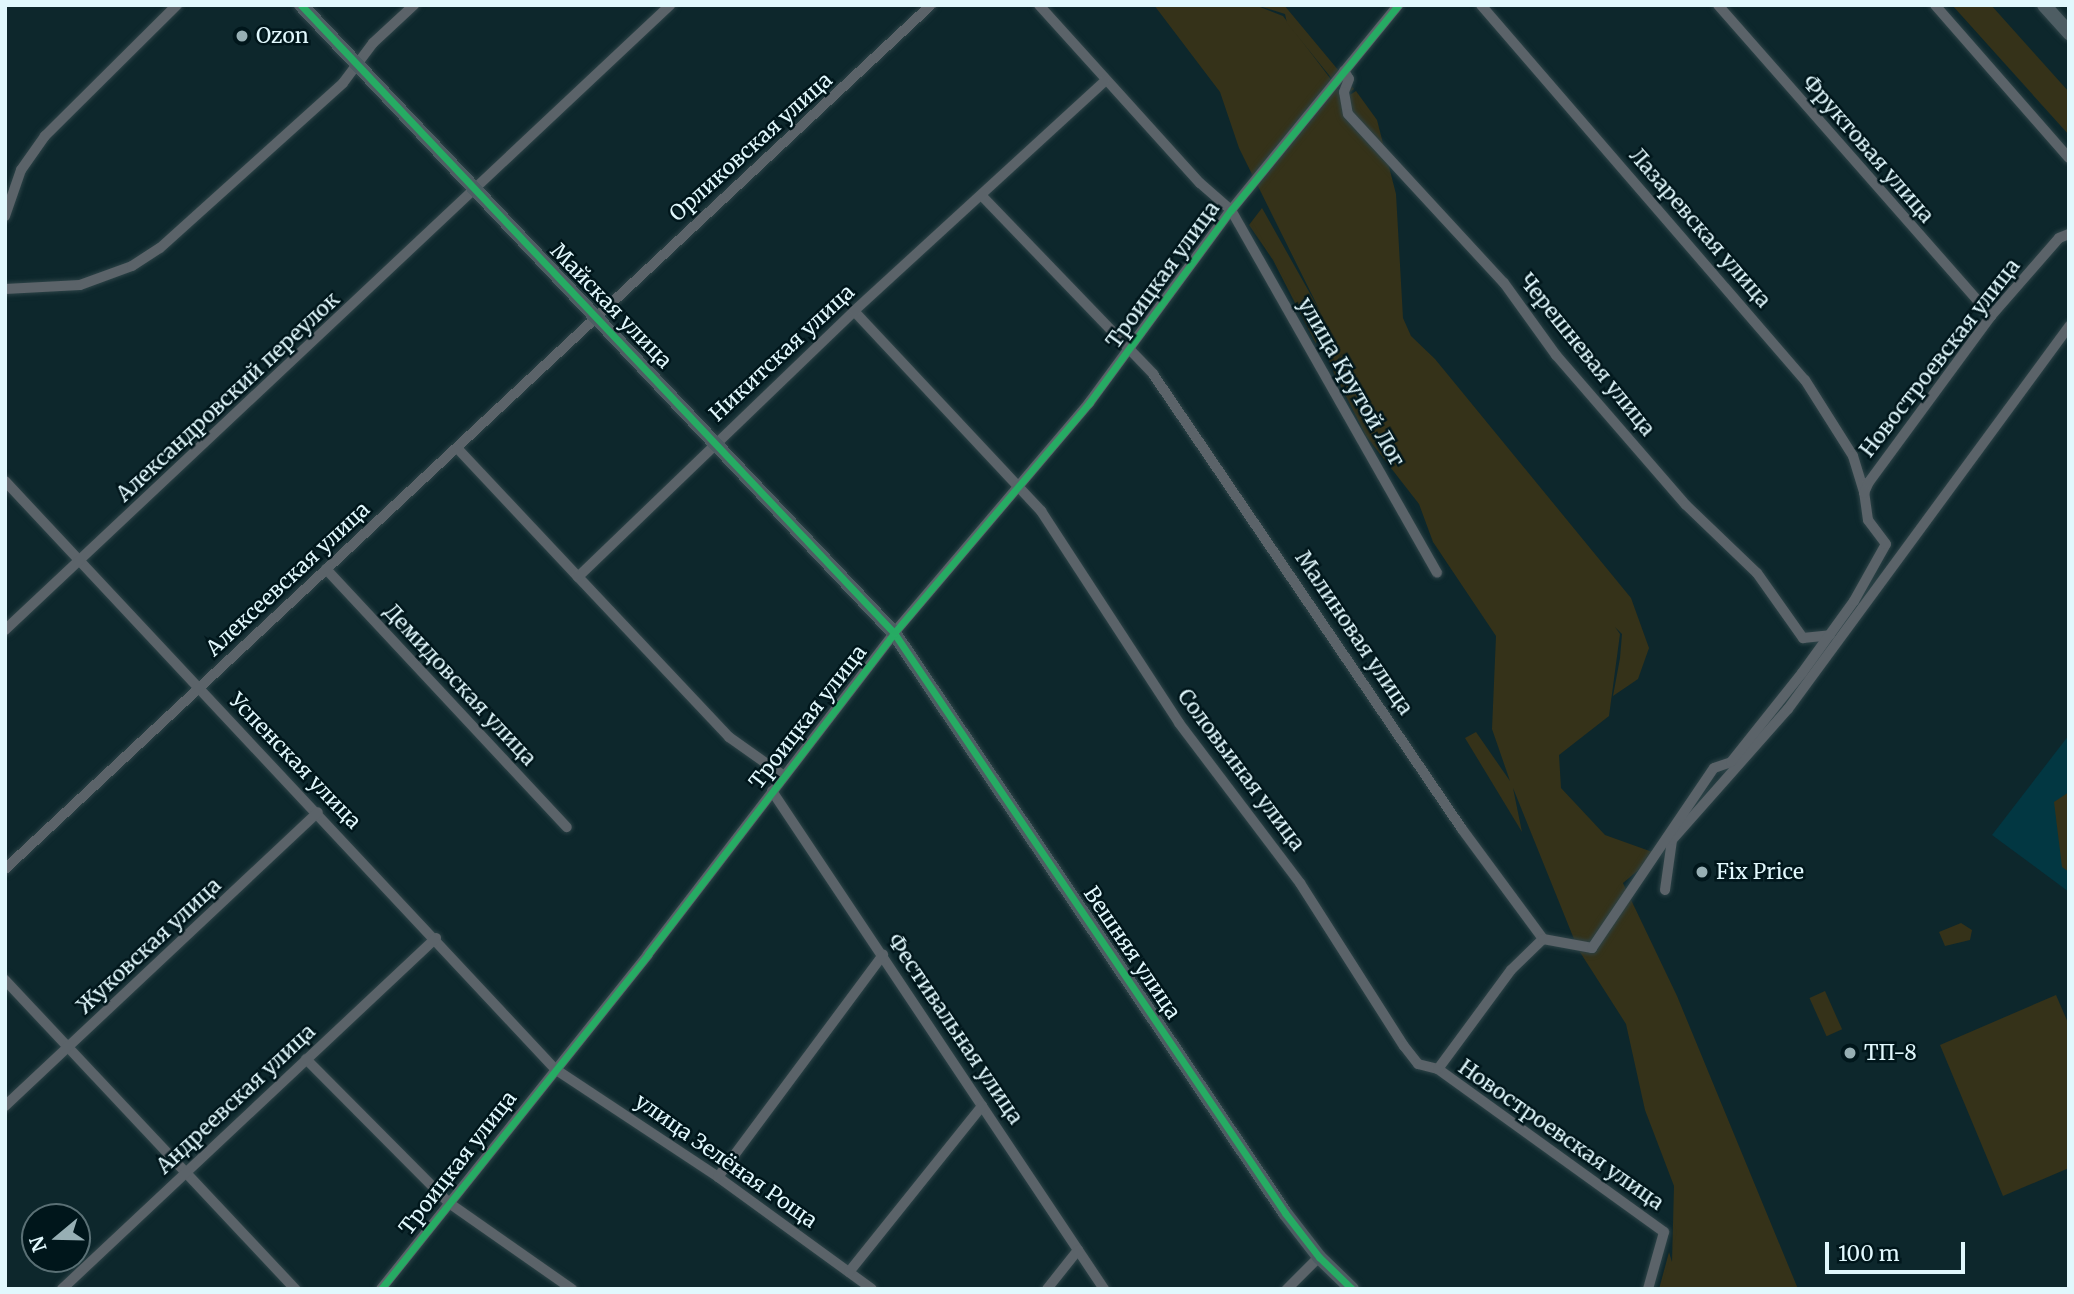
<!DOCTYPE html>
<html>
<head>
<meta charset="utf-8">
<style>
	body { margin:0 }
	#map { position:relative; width:2074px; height:1294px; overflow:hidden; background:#0d272c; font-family:Merriweather,serif }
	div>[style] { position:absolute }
	.built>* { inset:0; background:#023742 }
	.green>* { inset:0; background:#353219; transform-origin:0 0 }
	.roads { filter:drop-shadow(0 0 2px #2d4347) drop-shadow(0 0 2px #2d4347) }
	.street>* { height:10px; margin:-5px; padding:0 5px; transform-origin:5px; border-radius:5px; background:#5b6369 }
	.secondary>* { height:14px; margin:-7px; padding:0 7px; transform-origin:7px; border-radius:7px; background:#4e5d63 }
	.cycleway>* { height:7px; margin:-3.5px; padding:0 3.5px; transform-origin:3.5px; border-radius:3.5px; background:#26ab63 }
	.dots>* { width:19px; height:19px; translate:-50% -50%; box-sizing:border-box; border:4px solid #00161b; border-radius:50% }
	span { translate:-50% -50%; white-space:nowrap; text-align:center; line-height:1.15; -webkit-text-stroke:5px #00161b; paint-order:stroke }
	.poi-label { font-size:21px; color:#e1f8fd }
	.left { translate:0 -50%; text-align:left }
	.street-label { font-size:21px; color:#e1f8fd }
	.frame { position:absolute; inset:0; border:7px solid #e1f8fd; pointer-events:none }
	.north { position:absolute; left:21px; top:1203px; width:70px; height:70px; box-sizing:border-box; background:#00161b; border:2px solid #5a7075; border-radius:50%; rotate:251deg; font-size:19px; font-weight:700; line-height:28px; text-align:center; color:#e1f8fd }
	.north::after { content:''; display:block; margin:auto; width:24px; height:32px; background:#97afb4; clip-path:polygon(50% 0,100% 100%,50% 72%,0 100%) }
	.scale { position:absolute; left:1825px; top:1242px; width:140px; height:32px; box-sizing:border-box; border:4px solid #e1f8fd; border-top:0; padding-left:9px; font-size:21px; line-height:24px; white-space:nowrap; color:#e1f8fd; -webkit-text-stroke:5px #00161b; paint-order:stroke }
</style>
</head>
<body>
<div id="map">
	<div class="built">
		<i style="clip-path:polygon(2069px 735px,2069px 892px,1992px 835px)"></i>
	</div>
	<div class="green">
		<i style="clip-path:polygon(1154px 5px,1255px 5px,1283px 16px,1345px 98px,1356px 91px,1377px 120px,1396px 194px,1403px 318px,1411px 336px,1435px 359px,1631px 598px,1649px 648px,1638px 679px,1613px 696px,1620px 658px,1622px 634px,1615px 627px,1620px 634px,1609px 716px,1559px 755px,1561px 788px,1605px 835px,1658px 854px,1623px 883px,1677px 996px,1798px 1289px,1659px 1289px,1669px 1252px,1672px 1262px,1674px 1186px,1645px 1110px,1626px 1024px,1578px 949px,1513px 788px,1522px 832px,1465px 738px,1476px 732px,1510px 781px,1492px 729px,1496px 636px,1433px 542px,1419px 504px,1366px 436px,1333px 371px,1342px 353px,1332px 369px,1322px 341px,1322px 316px,1316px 344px,1273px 260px,1249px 225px,1262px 208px,1321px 313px,1239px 148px,1220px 92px)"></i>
		<i style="clip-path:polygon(1256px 5px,1284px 5px,1354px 89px,1345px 95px,1287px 23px,1285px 14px)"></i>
		<i style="clip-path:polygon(1952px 5px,1991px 5px,2069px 92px,2069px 135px)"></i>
		<i style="clip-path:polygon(2069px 792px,2069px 872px,2062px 867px,2054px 802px)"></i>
		<i style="clip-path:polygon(1961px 923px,1972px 930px,1970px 940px,1945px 946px,1939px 932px)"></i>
		<i style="left:1825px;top:991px;width:42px;height:17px;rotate:66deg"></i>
		<i style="clip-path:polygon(2056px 995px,2069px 1025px,2069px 1168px,2003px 1196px,1940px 1045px)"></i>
	</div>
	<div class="roads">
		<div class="street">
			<i style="left:1039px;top:5px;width:240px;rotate:47.9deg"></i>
			<i style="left:1200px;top:183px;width:41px;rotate:41.1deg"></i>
			<i style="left:1231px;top:210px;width:417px;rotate:60.4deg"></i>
			<i style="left:1481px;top:5px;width:496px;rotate:49.2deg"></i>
			<i style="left:1805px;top:380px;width:90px;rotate:57.7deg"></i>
			<i style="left:1853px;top:456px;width:39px;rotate:73deg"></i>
			<i style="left:1718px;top:5px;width:414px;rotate:48.7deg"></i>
			<i style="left:1935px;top:5px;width:203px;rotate:48.8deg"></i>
			<i style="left:1344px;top:71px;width:9px;rotate:58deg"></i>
			<i style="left:1349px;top:79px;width:14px;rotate:111deg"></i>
			<i style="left:1344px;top:92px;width:22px;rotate:80deg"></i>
			<i style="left:1348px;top:114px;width:230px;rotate:47.3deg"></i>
			<i style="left:1504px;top:283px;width:89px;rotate:54.2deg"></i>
			<i style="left:1556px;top:355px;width:198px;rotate:49.1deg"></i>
			<i style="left:1686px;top:505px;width:98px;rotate:43.8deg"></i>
			<i style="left:1757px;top:573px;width:80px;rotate:54.7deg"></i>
			<i style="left:1803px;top:638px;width:27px;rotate:-6deg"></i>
			<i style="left:982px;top:196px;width:247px;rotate:46.1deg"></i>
			<i style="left:1153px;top:374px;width:550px;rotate:55.82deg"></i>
			<i style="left:1462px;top:829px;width:137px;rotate:53.6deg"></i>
			<i style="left:5px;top:216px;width:49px;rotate:-70.8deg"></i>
			<i style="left:21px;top:170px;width:42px;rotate:-54.8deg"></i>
			<i style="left:45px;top:136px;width:186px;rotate:-44.8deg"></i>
			<i style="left:5px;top:289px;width:75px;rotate:-3.1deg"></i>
			<i style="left:80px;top:285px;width:55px;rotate:-20.1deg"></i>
			<i style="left:132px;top:266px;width:33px;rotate:-33deg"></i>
			<i style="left:160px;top:248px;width:246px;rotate:-42deg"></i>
			<i style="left:343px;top:83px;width:50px;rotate:-53.1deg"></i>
			<i style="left:373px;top:43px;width:56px;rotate:-42.8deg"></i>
			<i style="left:854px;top:311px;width:274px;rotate:46.9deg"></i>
			<i style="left:1041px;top:511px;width:253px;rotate:56.9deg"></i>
			<i style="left:1179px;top:723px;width:201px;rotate:52.9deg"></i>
			<i style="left:1300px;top:883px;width:193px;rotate:57.5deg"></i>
			<i style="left:1404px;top:1046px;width:23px;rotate:52deg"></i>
			<i style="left:1418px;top:1064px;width:21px;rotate:14deg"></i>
			<i style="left:458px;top:449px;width:175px;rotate:46.8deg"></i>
			<i style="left:5px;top:481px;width:805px;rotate:46.91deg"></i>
			<i style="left:555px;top:1069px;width:196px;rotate:33.5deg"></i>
			<i style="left:718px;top:1177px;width:190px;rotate:36deg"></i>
			<i style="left:326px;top:569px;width:353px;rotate:47deg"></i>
			<i style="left:5px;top:630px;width:913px;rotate:-43.22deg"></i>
			<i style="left:784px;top:776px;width:67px;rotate:-144.7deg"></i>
			<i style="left:729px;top:737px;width:220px;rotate:-133.3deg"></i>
			<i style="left:578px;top:577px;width:383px;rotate:-43.9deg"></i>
			<i style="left:854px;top:311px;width:340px;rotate:-42.5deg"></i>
			<i style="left:772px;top:791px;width:599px;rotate:56.31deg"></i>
			<i style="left:5px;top:869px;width:1266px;rotate:-43.02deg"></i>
			<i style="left:1665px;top:890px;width:50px;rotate:-82deg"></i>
			<i style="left:1672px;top:840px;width:175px;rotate:-48.5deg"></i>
			<i style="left:1788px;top:709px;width:475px;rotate:-53.7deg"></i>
			<i style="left:5px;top:980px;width:424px;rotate:46.8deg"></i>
			<i style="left:306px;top:1059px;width:203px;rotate:45.2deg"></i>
			<i style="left:449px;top:1203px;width:150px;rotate:35deg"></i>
			<i style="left:5px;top:1106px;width:429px;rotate:-43.2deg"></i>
			<i style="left:718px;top:1177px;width:277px;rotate:-53.4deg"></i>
			<i style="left:849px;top:1272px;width:213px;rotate:-51.3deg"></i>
			<i style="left:62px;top:1289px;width:513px;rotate:-43.18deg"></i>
			<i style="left:381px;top:1289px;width:428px;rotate:-51.4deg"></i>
			<i style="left:648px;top:954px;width:404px;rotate:-52.5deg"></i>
			<i style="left:894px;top:633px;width:302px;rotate:-49.7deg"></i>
			<i style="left:1089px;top:403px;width:240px;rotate:-53.7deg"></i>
			<i style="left:1231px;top:210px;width:264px;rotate:-50.8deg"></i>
			<i style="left:1047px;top:1289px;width:50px;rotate:-51.5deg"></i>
			<i style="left:1287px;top:1289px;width:45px;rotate:-45deg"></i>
			<i style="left:1648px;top:1289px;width:59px;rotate:-74.3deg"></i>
			<i style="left:1664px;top:1232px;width:279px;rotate:-144.2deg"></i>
			<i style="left:1438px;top:1069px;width:123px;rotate:-53.6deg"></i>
			<i style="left:1511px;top:970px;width:45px;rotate:-44.1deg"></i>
			<i style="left:1543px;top:939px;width:50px;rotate:10.4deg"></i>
			<i style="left:1592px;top:948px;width:217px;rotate:-55.9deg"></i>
			<i style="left:1714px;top:768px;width:18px;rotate:-19deg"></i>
			<i style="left:1731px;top:762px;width:114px;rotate:-51.4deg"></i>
			<i style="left:1802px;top:673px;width:89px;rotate:-54.2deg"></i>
			<i style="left:1854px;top:601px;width:65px;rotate:-60.7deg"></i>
			<i style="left:1886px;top:544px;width:30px;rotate:-127deg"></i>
			<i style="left:1868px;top:520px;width:27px;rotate:-98deg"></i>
			<i style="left:1864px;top:493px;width:12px;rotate:-66deg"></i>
			<i style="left:1869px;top:482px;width:206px;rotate:-53.7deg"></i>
			<i style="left:1991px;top:316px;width:103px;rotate:-48.9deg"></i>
			<i style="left:2059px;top:238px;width:11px;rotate:-22deg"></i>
		</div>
		<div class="secondary">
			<i style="left:301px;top:5px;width:864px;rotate:46.64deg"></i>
			<i style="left:894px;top:633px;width:699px;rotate:56.01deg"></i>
			<i style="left:1285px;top:1213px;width:56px;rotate:52.3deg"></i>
			<i style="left:1319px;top:1257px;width:46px;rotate:44.1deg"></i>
			<i style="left:2044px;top:5px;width:38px;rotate:48deg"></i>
		</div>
	</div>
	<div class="cycleway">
		<i style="left:301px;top:5px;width:864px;rotate:46.64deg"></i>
		<i style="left:894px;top:633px;width:699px;rotate:56.01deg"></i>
		<i style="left:1285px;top:1213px;width:56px;rotate:52.3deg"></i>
		<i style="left:1319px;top:1257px;width:46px;rotate:44.1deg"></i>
		<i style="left:381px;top:1289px;width:428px;rotate:-51.4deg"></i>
		<i style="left:648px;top:954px;width:404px;rotate:-52.5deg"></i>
		<i style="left:894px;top:633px;width:302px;rotate:-49.7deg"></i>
		<i style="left:1089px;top:403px;width:240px;rotate:-53.7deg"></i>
		<i style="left:1231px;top:210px;width:264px;rotate:-50.8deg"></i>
	</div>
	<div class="dots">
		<i style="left:242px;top:36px;background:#97afb4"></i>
		<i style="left:1702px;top:872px;background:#97afb4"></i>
		<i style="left:1850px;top:1053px;background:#97afb4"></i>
	</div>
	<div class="poi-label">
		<span class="left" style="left:256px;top:36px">Ozon</span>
		<span class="left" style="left:1716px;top:872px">Fix Price</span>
		<span class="left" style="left:1864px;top:1053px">ТП-8</span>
	</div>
	<div class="street-label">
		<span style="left:751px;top:147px;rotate:-42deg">Орликовская улица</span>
		<span style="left:1868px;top:149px;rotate:49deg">Фруктовая улица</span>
		<span style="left:1700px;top:228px;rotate:49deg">Лазаревская улица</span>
		<span style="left:1163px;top:275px;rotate:-54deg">Троицкая улица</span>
		<span style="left:611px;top:306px;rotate:46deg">Майская улица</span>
		<span style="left:782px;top:353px;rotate:-43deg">Никитская улица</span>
		<span style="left:1587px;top:355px;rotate:51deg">Черешневая улица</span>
		<span style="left:1940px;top:358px;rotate:-52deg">Новостроевская улица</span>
		<span style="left:1351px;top:382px;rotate:60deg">улица Крутой Лог</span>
		<span style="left:228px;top:397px;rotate:-43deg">Александровский переулок</span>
		<span style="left:288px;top:579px;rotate:-43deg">Алексеевская улица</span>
		<span style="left:1354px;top:633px;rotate:56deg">Малиновая улица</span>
		<span style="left:460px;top:685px;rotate:47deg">Демидовская улица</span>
		<span style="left:808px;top:717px;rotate:-52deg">Троицкая улица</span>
		<span style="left:295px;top:761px;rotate:46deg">Успенская улица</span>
		<span style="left:1241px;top:770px;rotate:53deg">Соловьиная улица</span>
		<span style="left:149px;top:946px;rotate:-43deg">Жуковская улица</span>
		<span style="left:1132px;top:953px;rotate:56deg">Вешняя улица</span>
		<span style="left:955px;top:1029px;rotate:56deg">Фестивальная улица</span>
		<span style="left:236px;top:1099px;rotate:-43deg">Андреевская улица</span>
		<span style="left:1561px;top:1135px;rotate:35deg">Новостроевская улица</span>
		<span style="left:726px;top:1161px;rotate:35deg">улица Зелёная Роща</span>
		<span style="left:458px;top:1163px;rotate:-52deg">Троицкая улица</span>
	</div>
	<div class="frame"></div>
	<div class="north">N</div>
	<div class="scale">100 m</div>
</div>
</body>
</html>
